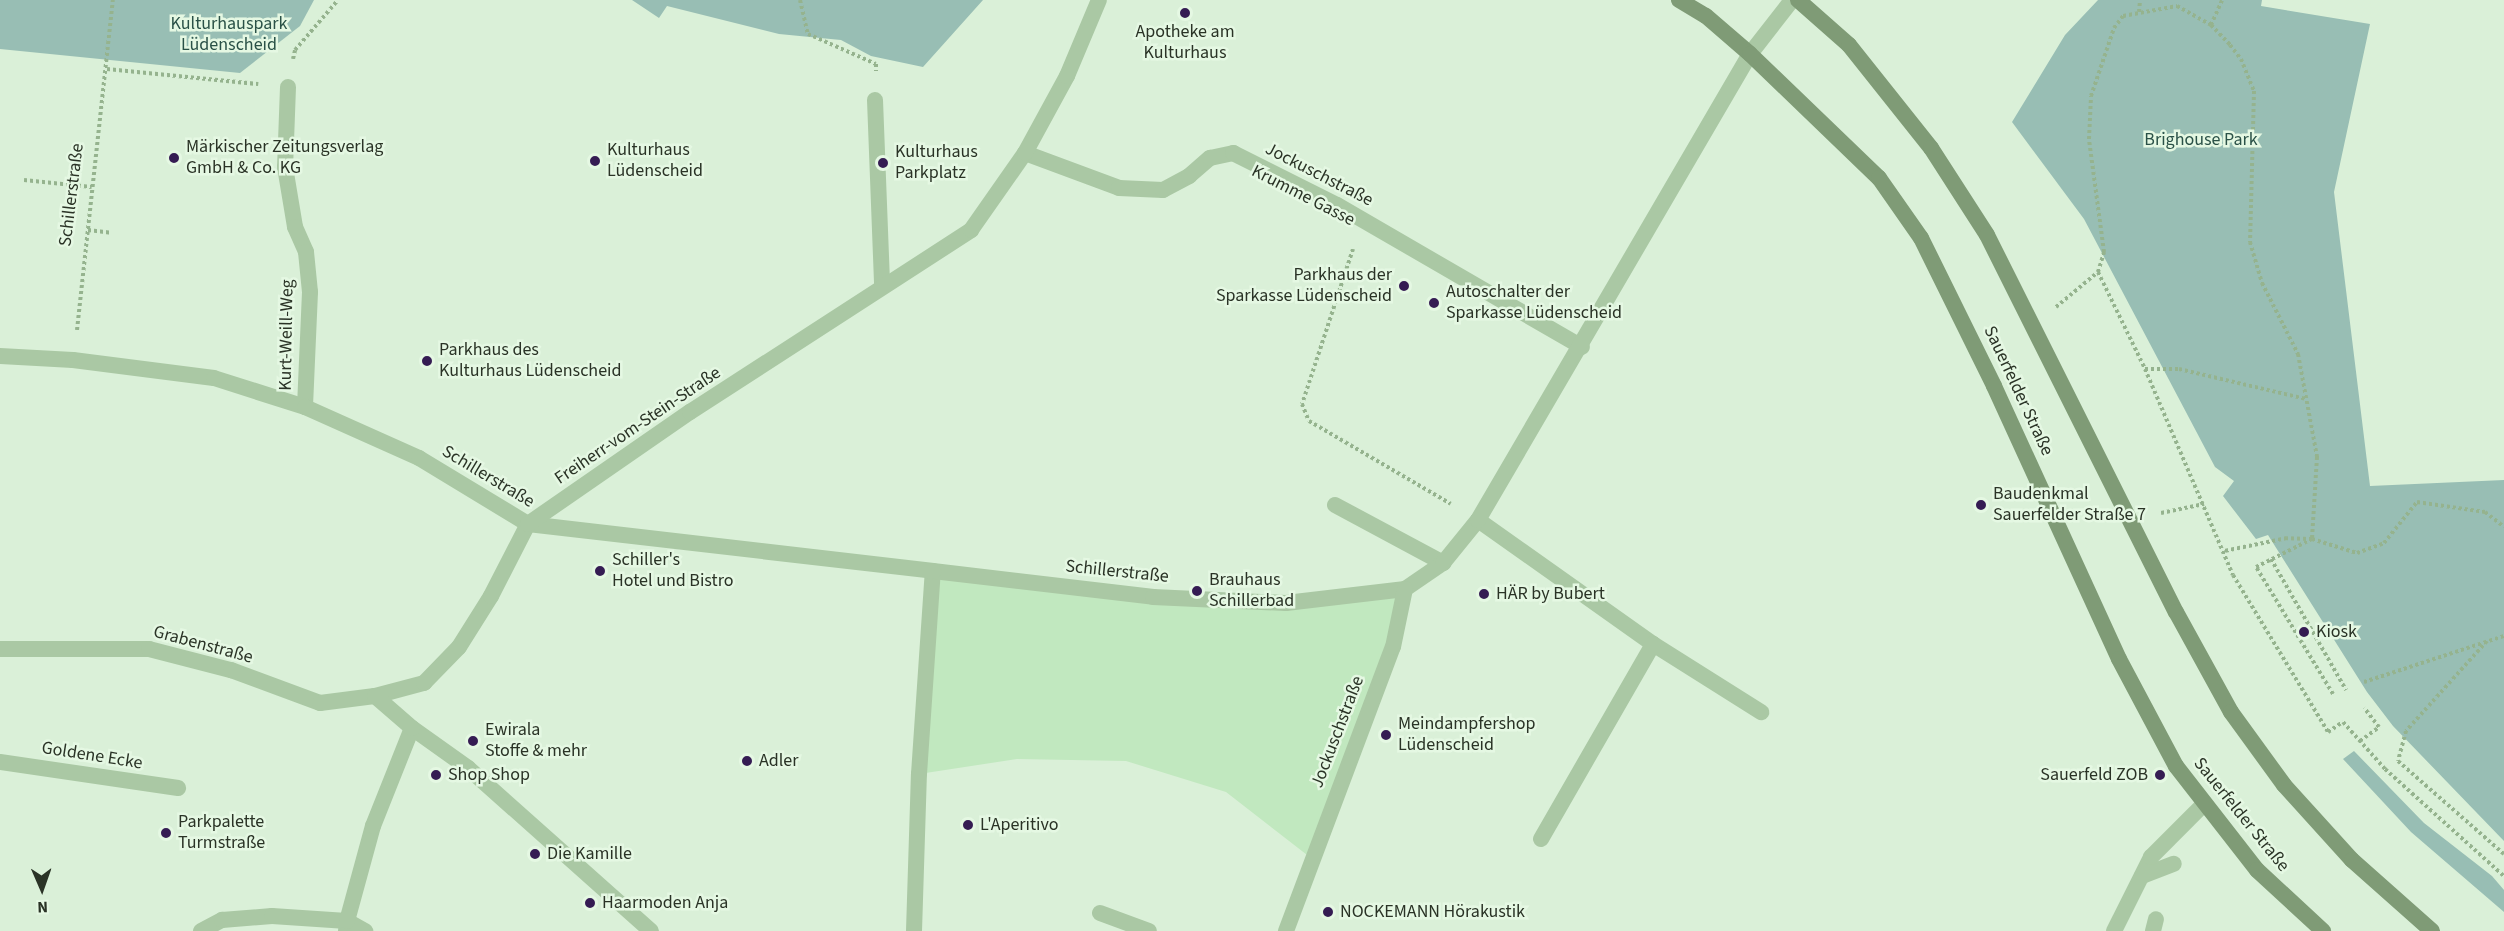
<!DOCTYPE html>
<html>
<head>
<meta charset="utf-8">
<style>
	body { margin:0 }
	#map { position:relative; width:2504px; height:931px; overflow:hidden; background:#daf0d8; font-family:"Source Sans 3",sans-serif }
	div>[style] { position:absolute }
	.green>* { inset:0; background:#98beb4 }
	.plaza>* { inset:0; background:#c1e8bf }
	.path>* { height:4px; margin-top:-2px; transform-origin:0; background:repeating-linear-gradient(90deg,#95b38e 0 3px,transparent 0 6px) }
	.service>* { height:16px; margin:-8px; padding:0 8px; transform-origin:8px; border-radius:8px; background:#aac8a4 }
	.pedestrian>* { height:16px; margin:-8px; padding:0 8px; transform-origin:8px; border-radius:8px; background:#aac8a4 }
	.minor>* { height:16px; margin:-8px; padding:0 8px; transform-origin:8px; border-radius:8px; background:#aac8a4 }
	.secondary>* { height:16px; margin:-8px; padding:0 8px; transform-origin:8px; border-radius:8px; background:#7f9b76 }
	.dots>* { width:16px; height:16px; translate:-50% -50%; box-sizing:border-box; border:3px solid #e5f8e3; border-radius:50% }
	span { translate:-50% -50%; white-space:nowrap; text-align:center; line-height:1.15; -webkit-text-stroke:5px #e5f8e3; paint-order:stroke }
	.park-label { font-size:18px; color:#2a5147 }
	.poi-label { font-size:18px; color:#2a3326 }
	.left { translate:0 -50%; text-align:left }
	.right { translate:-100% -50%; text-align:right }
	.street-label { font-size:18px; color:#2a3326 }
	.north { position:absolute; left:12px; top:859px; width:60px; height:60px; -webkit-text-stroke:4px #e5f8e3; paint-order:stroke; rotate:178deg; font-size:16px; font-weight:700; line-height:24px; text-align:center; color:#2a3326 }
	.north::after { content:''; display:block; margin:auto; width:21px; height:27px; background:#2a3326; clip-path:polygon(50% 0,100% 100%,50% 72%,0 100%) }
</style>
</head>
<body>
<div id="map">
	<div class="green">
		<i style="clip-path:polygon(0 0,314px 0,300px 26px,240px 73px,0 49px)"></i>
		<i style="clip-path:polygon(632px 0,983px 0,923px 67px,871px 56px,841px 40px,779px 34px,667px 6px,659px 18px)"></i>
		<i style="clip-path:polygon(2098px 0,2262px 0,2261px 6px,2370px 24px,2334px 192px,2370px 486px,2504px 480px,2504px 841px,2393px 726px,2367px 692px,2268px 535px,2256px 539px,2223px 496px,2234px 481px,2215px 467px,2084px 219px,2012px 122px,2065px 35px)"></i>
		<i style="clip-path:polygon(2354px 751px,2424px 823px,2492px 876px,2504px 890px,2504px 912px,2411px 832px,2343px 759px)"></i>
	</div>
	<div class="plaza">
		<i style="clip-path:polygon(933px 571px,1286px 603px,1405px 589px,1311px 858px,1226px 792px,1126px 761px,1017px 759px,919px 774px)"></i>
	</div>
	<div class="path">
		<i style="left:800px;top:0;width:35px;rotate:77deg"></i>
		<i style="left:808px;top:34px;width:74px;rotate:23.8deg"></i>
		<i style="left:876px;top:64px;width:7px;rotate:90deg"></i>
		<i style="left:2139px;top:12px;width:12px;rotate:-85deg"></i>
		<i style="left:2211px;top:25px;width:27px;rotate:-66deg"></i>
		<i style="left:293px;top:59px;width:9px;rotate:-77deg"></i>
		<i style="left:295px;top:50px;width:66px;rotate:-49.3deg"></i>
		<i style="left:107px;top:69px;width:152px;rotate:5.7deg"></i>
		<i style="left:24px;top:180px;width:68px;rotate:5.9deg"></i>
		<i style="left:88px;top:230px;width:23px;rotate:7deg"></i>
		<i style="left:1353px;top:249px;width:163px;rotate:108.2deg"></i>
		<i style="left:1302px;top:404px;width:18px;rotate:68deg"></i>
		<i style="left:1309px;top:421px;width:164px;rotate:30.3deg"></i>
		<i style="left:2098px;top:272px;width:108px;rotate:64.1deg"></i>
		<i style="left:2145px;top:369px;width:34px"></i>
		<i style="left:2179px;top:369px;width:130px;rotate:13.3deg"></i>
		<i style="left:2056px;top:307px;width:55px;rotate:-39.8deg"></i>
		<i style="left:2098px;top:272px;width:21px;rotate:-73deg"></i>
		<i style="left:2104px;top:252px;width:114px;rotate:-97.6deg"></i>
		<i style="left:2089px;top:139px;width:43px;rotate:-87.3deg"></i>
		<i style="left:2091px;top:96px;width:72px;rotate:-71.3deg"></i>
		<i style="left:2114px;top:28px;width:15px;rotate:-53deg"></i>
		<i style="left:2123px;top:16px;width:55px;rotate:-10.5deg"></i>
		<i style="left:2177px;top:6px;width:39px;rotate:29deg"></i>
		<i style="left:2211px;top:25px;width:28px;rotate:46deg"></i>
		<i style="left:2230px;top:45px;width:18px;rotate:52deg"></i>
		<i style="left:2241px;top:59px;width:35px;rotate:68deg"></i>
		<i style="left:2254px;top:91px;width:151px;rotate:91.5deg"></i>
		<i style="left:2250px;top:242px;width:43px;rotate:73.7deg"></i>
		<i style="left:2262px;top:283px;width:80px;rotate:63.1deg"></i>
		<i style="left:2298px;top:354px;width:105px;rotate:79.5deg"></i>
		<i style="left:2317px;top:457px;width:82px;rotate:93.5deg"></i>
		<i style="left:2312px;top:539px;width:25px;rotate:-178deg"></i>
		<i style="left:2287px;top:538px;width:64px;rotate:168.3deg"></i>
		<i style="left:77px;top:330px;width:332px;rotate:-83.8deg"></i>
		<i style="left:2145px;top:369px;width:224px;rotate:66.9deg"></i>
		<i style="left:2233px;top:575px;width:184px;rotate:58.8deg"></i>
		<i style="left:2328px;top:732px;width:18px;rotate:-34deg"></i>
		<i style="left:2343px;top:722px;width:63px;rotate:48.2deg"></i>
		<i style="left:2385px;top:769px;width:160px;rotate:42deg"></i>
		<i style="left:2161px;top:513px;width:44px;rotate:-11.8deg"></i>
		<i style="left:2271px;top:559px;width:151px;rotate:60.2deg"></i>
		<i style="left:2487px;top:641px;width:121px;rotate:132deg"></i>
		<i style="left:2406px;top:731px;width:31px;rotate:105deg"></i>
		<i style="left:2398px;top:761px;width:141px;rotate:41.3deg"></i>
		<i style="left:2364px;top:682px;width:147px;rotate:-18.2deg"></i>
		<i style="left:2333px;top:694px;width:149px;rotate:-121.2deg"></i>
		<i style="left:2256px;top:567px;width:63px;rotate:-26.6deg"></i>
		<i style="left:2312px;top:539px;width:47px;rotate:17.3deg"></i>
		<i style="left:2357px;top:553px;width:29px;rotate:-20deg"></i>
		<i style="left:2384px;top:543px;width:53px;rotate:-51.2deg"></i>
		<i style="left:2417px;top:502px;width:69px;rotate:8.4deg"></i>
		<i style="left:2485px;top:512px;width:24px;rotate:38deg"></i>
		<i style="left:2360px;top:741px;width:24px;rotate:-36deg"></i>
		<i style="left:2379px;top:727px;width:24px;rotate:-128deg"></i>
	</div>
	<div class="service">
		<i style="left:288px;top:87px;width:80px;rotate:92.1deg"></i>
		<i style="left:285px;top:167px;width:61px;rotate:80.5deg"></i>
		<i style="left:295px;top:227px;width:27px;rotate:66deg"></i>
		<i style="left:306px;top:252px;width:40px;rotate:84.3deg"></i>
		<i style="left:310px;top:292px;width:115px;rotate:92.5deg"></i>
		<i style="left:875px;top:100px;width:185px;rotate:87.8deg"></i>
		<i style="left:1025px;top:153px;width:100px;rotate:20.4deg"></i>
		<i style="left:1119px;top:188px;width:44px;rotate:2.6deg"></i>
		<i style="left:1163px;top:190px;width:30px;rotate:-28deg"></i>
		<i style="left:1189px;top:176px;width:28px;rotate:-41deg"></i>
		<i style="left:1210px;top:158px;width:24px;rotate:-12deg"></i>
		<i style="left:1233px;top:153px;width:116px;rotate:26.6deg"></i>
		<i style="left:1337px;top:205px;width:283px;rotate:30.1deg"></i>
		<i style="left:1335px;top:505px;width:123px;rotate:28.2deg"></i>
		<i style="left:1478px;top:520px;width:214px;rotate:35.3deg"></i>
		<i style="left:1653px;top:644px;width:128px;rotate:32.2deg"></i>
		<i style="left:1405px;top:589px;width:46px;rotate:-34.4deg"></i>
		<i style="left:1443px;top:563px;width:55px;rotate:-50.9deg"></i>
		<i style="left:1478px;top:520px;width:540px;rotate:-59.73deg"></i>
		<i style="left:1750px;top:54px;width:68px;rotate:-52.1deg"></i>
		<i style="left:1541px;top:839px;width:225px;rotate:-60.1deg"></i>
	</div>
	<div class="pedestrian">
		<i style="left:412px;top:728px;width:69px;rotate:35.5deg"></i>
		<i style="left:468px;top:768px;width:245px;rotate:41.7deg"></i>
		<i style="left:2142px;top:876px;width:34px;rotate:-21deg"></i>
		<i style="left:1100px;top:913px;width:52px;rotate:20.2deg"></i>
		<i style="left:346px;top:931px;width:10px;rotate:-84deg"></i>
		<i style="left:347px;top:921px;width:21px;rotate:29deg"></i>
		<i style="left:914px;top:931px;width:157px;rotate:-88.2deg"></i>
		<i style="left:919px;top:774px;width:203px;rotate:-86.1deg"></i>
		<i style="left:933px;top:571px;width:222px;rotate:6.7deg"></i>
		<i style="left:1153px;top:597px;width:133px;rotate:2.6deg"></i>
		<i style="left:1286px;top:603px;width:120px;rotate:-6.7deg"></i>
		<i style="left:2114px;top:931px;width:83px;rotate:-63.4deg"></i>
		<i style="left:2151px;top:857px;width:74px;rotate:-45deg"></i>
		<i style="left:2153px;top:931px;width:12px;rotate:-76deg"></i>
	</div>
	<div class="minor">
		<i style="left:0;top:356px;width:73px;rotate:3.1deg"></i>
		<i style="left:73px;top:360px;width:142px;rotate:7.3deg"></i>
		<i style="left:214px;top:378px;width:96px;rotate:17.7deg"></i>
		<i style="left:305px;top:407px;width:125px;rotate:24.1deg"></i>
		<i style="left:419px;top:458px;width:127px;rotate:31.2deg"></i>
		<i style="left:528px;top:524px;width:408px;rotate:6.6deg"></i>
		<i style="left:0;top:649px;width:149px"></i>
		<i style="left:149px;top:649px;width:85px;rotate:14.4deg"></i>
		<i style="left:231px;top:670px;width:95px;rotate:20.3deg"></i>
		<i style="left:320px;top:703px;width:55px;rotate:-7.3deg"></i>
		<i style="left:375px;top:696px;width:51px;rotate:-14.9deg"></i>
		<i style="left:424px;top:683px;width:50px;rotate:-45.8deg"></i>
		<i style="left:459px;top:647px;width:60px;rotate:-57.9deg"></i>
		<i style="left:491px;top:596px;width:81px;rotate:-62.8deg"></i>
		<i style="left:528px;top:524px;width:197px;rotate:-34.7deg"></i>
		<i style="left:690px;top:412px;width:335px;rotate:-32.9deg"></i>
		<i style="left:971px;top:230px;width:94px;rotate:-55deg"></i>
		<i style="left:1025px;top:153px;width:88px;rotate:-61.4deg"></i>
		<i style="left:1067px;top:76px;width:82px;rotate:-67.2deg"></i>
		<i style="left:0;top:762px;width:180px;rotate:8.3deg"></i>
		<i style="left:201px;top:931px;width:24px;rotate:-28deg"></i>
		<i style="left:222px;top:920px;width:50px;rotate:-4.6deg"></i>
		<i style="left:272px;top:916px;width:75px;rotate:3.8deg"></i>
		<i style="left:347px;top:921px;width:98px;rotate:-74.7deg"></i>
		<i style="left:373px;top:826px;width:105px;rotate:-68.3deg"></i>
		<i style="left:412px;top:728px;width:49px;rotate:-139.1deg"></i>
		<i style="left:1286px;top:931px;width:303px;rotate:-69.4deg"></i>
		<i style="left:1393px;top:647px;width:59px;rotate:-78.3deg"></i>
	</div>
	<div class="secondary">
		<i style="left:1679px;top:0;width:31px;rotate:31deg"></i>
		<i style="left:1706px;top:16px;width:58px;rotate:40.8deg"></i>
		<i style="left:1750px;top:54px;width:179px;rotate:43.9deg"></i>
		<i style="left:1879px;top:178px;width:73px;rotate:55deg"></i>
		<i style="left:1921px;top:238px;width:165px;rotate:63.7deg"></i>
		<i style="left:1994px;top:386px;width:300px;rotate:65.4deg"></i>
		<i style="left:2119px;top:659px;width:121px;rotate:62deg"></i>
		<i style="left:2176px;top:766px;width:132px;rotate:52.1deg"></i>
		<i style="left:2257px;top:870px;width:90px;rotate:42.7deg"></i>
		<i style="left:1798px;top:0;width:68px;rotate:41.4deg"></i>
		<i style="left:1849px;top:45px;width:132px;rotate:51.5deg"></i>
		<i style="left:1931px;top:148px;width:103px;rotate:57.2deg"></i>
		<i style="left:1987px;top:235px;width:422px;rotate:63.4deg"></i>
		<i style="left:2176px;top:612px;width:114px;rotate:61.2deg"></i>
		<i style="left:2231px;top:712px;width:90px;rotate:54deg"></i>
		<i style="left:2284px;top:785px;width:101px;rotate:47.8deg"></i>
		<i style="left:2352px;top:860px;width:107px;rotate:41.6deg"></i>
	</div>
	<div class="dots">
		<i style="left:1185px;top:13px;background:#351c53"></i>
		<i style="left:174px;top:158px;background:#351c53"></i>
		<i style="left:595px;top:161px;background:#351c53"></i>
		<i style="left:883px;top:163px;background:#351c53"></i>
		<i style="left:1404px;top:286px;background:#351c53"></i>
		<i style="left:1434px;top:303px;background:#351c53"></i>
		<i style="left:427px;top:361px;background:#351c53"></i>
		<i style="left:1981px;top:505px;background:#351c53"></i>
		<i style="left:600px;top:571px;background:#351c53"></i>
		<i style="left:1197px;top:591px;background:#351c53"></i>
		<i style="left:1484px;top:594px;background:#351c53"></i>
		<i style="left:2304px;top:632px;background:#351c53"></i>
		<i style="left:1386px;top:735px;background:#351c53"></i>
		<i style="left:473px;top:741px;background:#351c53"></i>
		<i style="left:747px;top:761px;background:#351c53"></i>
		<i style="left:436px;top:775px;background:#351c53"></i>
		<i style="left:2160px;top:775px;background:#351c53"></i>
		<i style="left:968px;top:825px;background:#351c53"></i>
		<i style="left:166px;top:833px;background:#351c53"></i>
		<i style="left:535px;top:854px;background:#351c53"></i>
		<i style="left:590px;top:903px;background:#351c53"></i>
		<i style="left:1328px;top:912px;background:#351c53"></i>
	</div>
	<div class="park-label">
		<span style="left:229px;top:35px">Kulturhauspark<br>Lüdenscheid</span>
		<span style="left:2201px;top:140px">Brighouse Park</span>
	</div>
	<div class="poi-label">
		<span style="left:1185px;top:43px">Apotheke am<br>Kulturhaus</span>
		<span class="left" style="left:186px;top:158px">Märkischer Zeitungsverlag<br>GmbH &amp; Co. KG</span>
		<span class="left" style="left:607px;top:161px">Kulturhaus<br>Lüdenscheid</span>
		<span class="left" style="left:895px;top:163px">Kulturhaus<br>Parkplatz</span>
		<span class="right" style="left:1392px;top:286px">Parkhaus der<br>Sparkasse Lüdenscheid</span>
		<span class="left" style="left:1446px;top:303px">Autoschalter der<br>Sparkasse Lüdenscheid</span>
		<span class="left" style="left:439px;top:361px">Parkhaus des<br>Kulturhaus Lüdenscheid</span>
		<span class="left" style="left:1993px;top:505px">Baudenkmal<br>Sauerfelder Straße 7</span>
		<span class="left" style="left:612px;top:571px">Schiller's<br>Hotel und Bistro</span>
		<span class="left" style="left:1209px;top:591px">Brauhaus<br>Schillerbad</span>
		<span class="left" style="left:1496px;top:594px">HÄR by Bubert</span>
		<span class="left" style="left:2316px;top:632px">Kiosk</span>
		<span class="left" style="left:1398px;top:735px">Meindampfershop<br>Lüdenscheid</span>
		<span class="left" style="left:485px;top:741px">Ewirala<br>Stoffe &amp; mehr</span>
		<span class="left" style="left:759px;top:761px">Adler</span>
		<span class="left" style="left:448px;top:775px">Shop Shop</span>
		<span class="right" style="left:2148px;top:775px">Sauerfeld ZOB</span>
		<span class="left" style="left:178px;top:833px">Parkpalette<br>Turmstraße</span>
		<span class="left" style="left:980px;top:825px">L'Aperitivo</span>
		<span class="left" style="left:547px;top:854px">Die Kamille</span>
		<span class="left" style="left:602px;top:903px">Haarmoden Anja</span>
		<span class="left" style="left:1340px;top:912px">NOCKEMANN Hörakustik</span>
	</div>
	<div class="street-label">
		<span style="left:1319px;top:175px;rotate:27deg">Jockuschstraße</span>
		<span style="left:72px;top:195px;rotate:-83deg">Schillerstraße</span>
		<span style="left:1303px;top:196px;rotate:27deg">Krumme Gasse</span>
		<span style="left:287px;top:335px;rotate:-89deg">Kurt-Weill-Weg</span>
		<span style="left:2018px;top:391px;rotate:65deg">Sauerfelder Straße</span>
		<span style="left:638px;top:426px;rotate:-34deg">Freiherr-vom-Stein-Straße</span>
		<span style="left:488px;top:477px;rotate:31deg">Schillerstraße</span>
		<span style="left:1117px;top:572px;rotate:6deg">Schillerstraße</span>
		<span style="left:203px;top:645px;rotate:15deg">Grabenstraße</span>
		<span style="left:1338px;top:732px;rotate:-69deg">Jockuschstraße</span>
		<span style="left:92px;top:756px;rotate:9deg">Goldene Ecke</span>
		<span style="left:2241px;top:815px;rotate:51deg">Sauerfelder Straße</span>
	</div>
	<div class="north">N</div>
</div>
</body>
</html>
